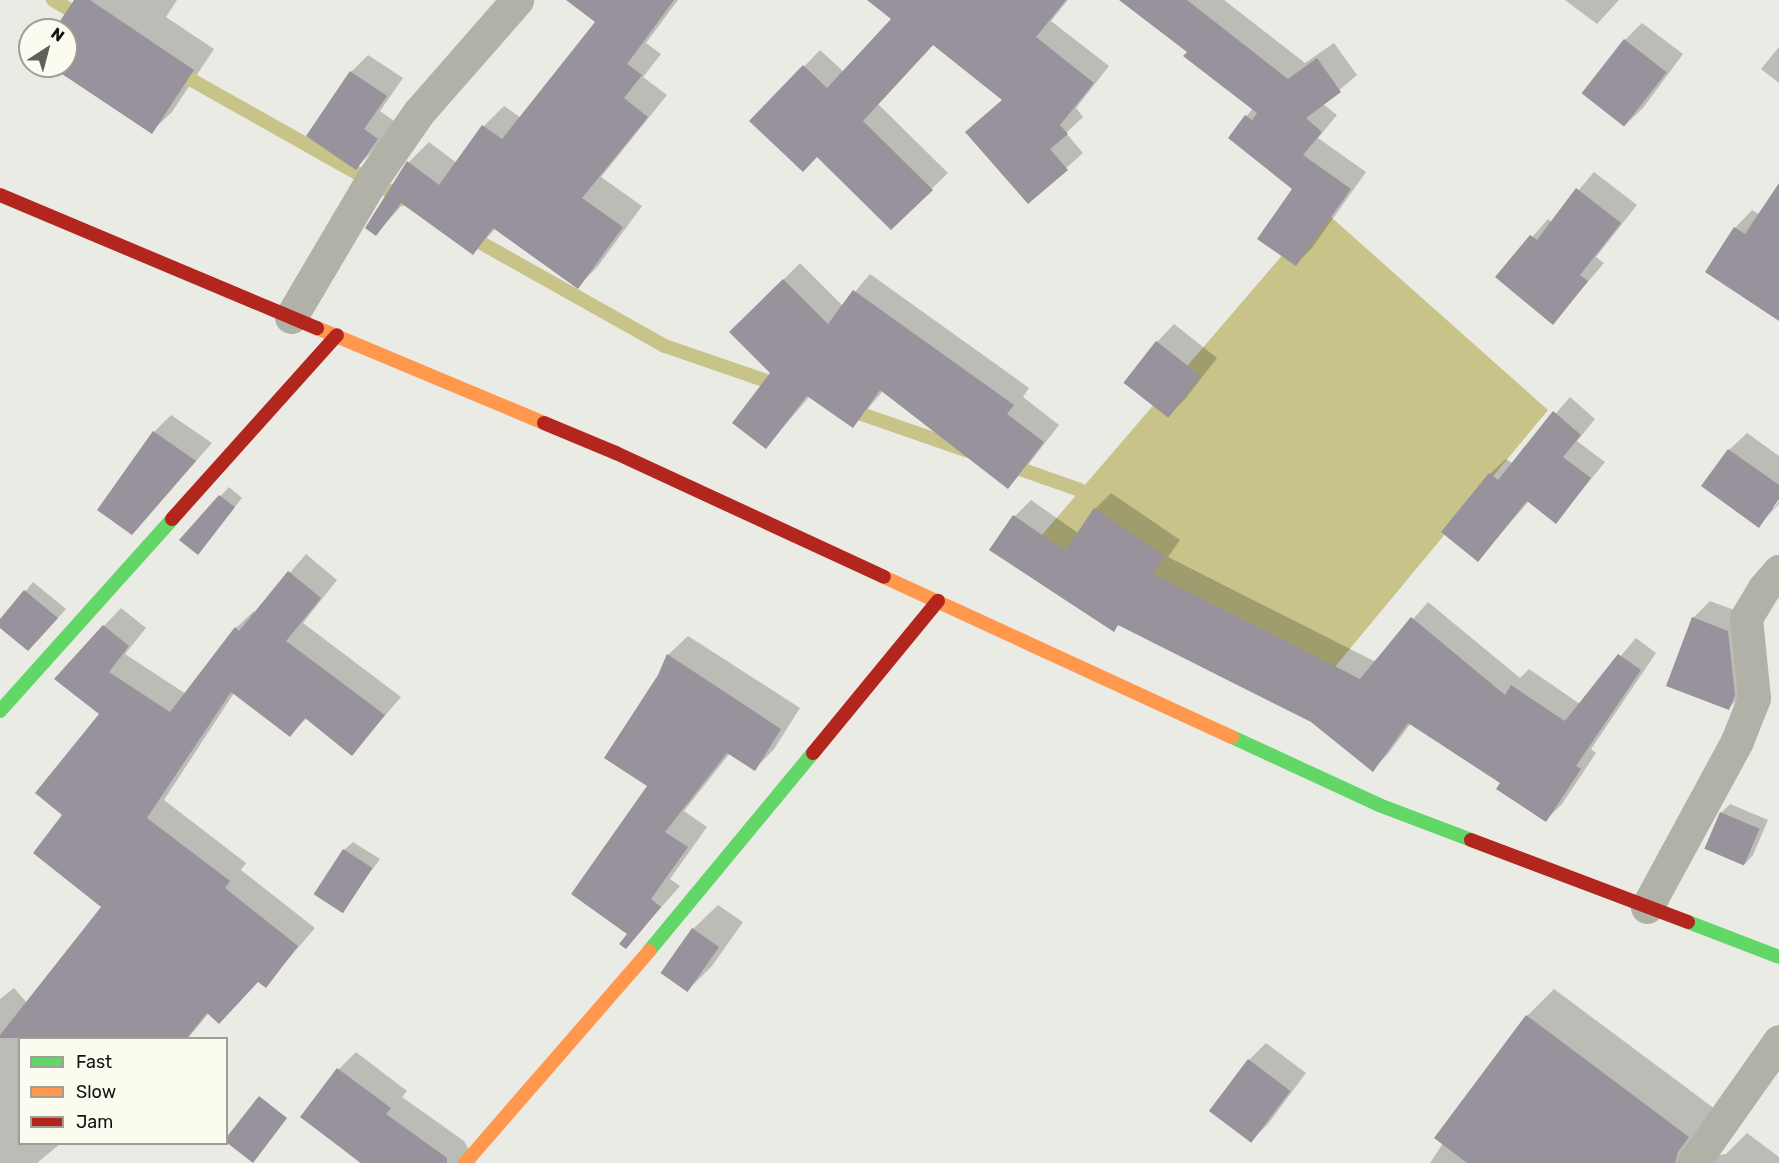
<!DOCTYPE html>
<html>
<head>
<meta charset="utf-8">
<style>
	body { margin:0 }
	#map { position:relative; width:1779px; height:1163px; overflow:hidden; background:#ebebe5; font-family:Rubik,sans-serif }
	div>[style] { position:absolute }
	.water>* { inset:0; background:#c7c389 }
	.shadow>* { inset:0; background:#0003 }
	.stream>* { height:14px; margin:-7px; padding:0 7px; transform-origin:7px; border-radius:7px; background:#c7c389 }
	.building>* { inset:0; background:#97929b; transform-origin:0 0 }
	.street>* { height:33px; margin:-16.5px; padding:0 16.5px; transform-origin:16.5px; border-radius:16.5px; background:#b2b1a8 }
	.fast>* { height:14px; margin:-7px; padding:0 7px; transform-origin:7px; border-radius:7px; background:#63d668 }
	.slow>* { height:14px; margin:-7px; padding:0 7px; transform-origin:7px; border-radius:7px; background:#ff974d }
	.jam>* { height:14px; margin:-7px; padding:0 7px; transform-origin:7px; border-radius:7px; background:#b3261e }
	span { translate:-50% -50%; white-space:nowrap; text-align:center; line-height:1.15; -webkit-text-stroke:6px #fbfbef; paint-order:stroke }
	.legend { position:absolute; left:18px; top:1037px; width:210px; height:108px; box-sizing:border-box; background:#fbfbef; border:2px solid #9f9f96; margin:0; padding:8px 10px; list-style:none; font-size:18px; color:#141410 }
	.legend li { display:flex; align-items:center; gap:12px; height:30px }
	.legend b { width:30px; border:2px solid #9f9f96 }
	.north { position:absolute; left:18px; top:18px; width:60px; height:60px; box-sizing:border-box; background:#fbfbef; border:2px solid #9f9f96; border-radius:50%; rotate:36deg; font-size:16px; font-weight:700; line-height:24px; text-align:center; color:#141410 }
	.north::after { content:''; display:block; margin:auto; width:21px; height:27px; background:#5f5f5b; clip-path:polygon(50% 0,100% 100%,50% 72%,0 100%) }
</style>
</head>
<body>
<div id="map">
	<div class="water">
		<i style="clip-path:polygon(1322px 209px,1548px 410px,1319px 686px,1029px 550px)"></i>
	</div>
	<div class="shadow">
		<i style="clip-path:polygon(75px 0,177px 0,166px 17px,214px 49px,172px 112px,151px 132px,53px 66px,66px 66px,66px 30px,55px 30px)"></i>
		<i style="clip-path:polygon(568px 0,678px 0,646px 43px,661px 54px,643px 77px,667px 95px,601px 177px,642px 206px,598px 266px,578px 287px,496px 228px,473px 253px,404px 203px,376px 234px,409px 162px,429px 142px,457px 163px,484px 126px,504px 106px,521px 118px,597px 22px)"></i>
		<i style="clip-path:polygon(870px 0,1068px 0,1051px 21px,1109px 66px,1076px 108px,1083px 117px,1066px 133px,1083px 153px,1028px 202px,968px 132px,1003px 99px,934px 44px,878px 104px,948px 173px,891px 228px,818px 155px,752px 121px,820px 50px,844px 72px,893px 19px)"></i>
		<i style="clip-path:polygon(1121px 0,1224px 0,1305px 63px,1334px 43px,1357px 75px,1323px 104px,1337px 115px,1318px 138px,1366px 172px,1312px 248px,1296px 264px,1294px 189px,1230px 137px,1253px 108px,1189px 51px)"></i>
		<i style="clip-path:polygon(1565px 0,1619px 0,1597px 24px)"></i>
		<i style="clip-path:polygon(1642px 23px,1683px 54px,1643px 108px,1625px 125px,1625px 40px)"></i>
		<i style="clip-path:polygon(1779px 47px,1779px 83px,1761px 69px)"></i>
		<i style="clip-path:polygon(368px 55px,403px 78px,380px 111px,394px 121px,373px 151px,356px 168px,351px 72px)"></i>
		<i style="clip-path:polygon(1594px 172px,1637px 205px,1596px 257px,1604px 263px,1553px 323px,1497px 277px,1548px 219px,1552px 222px)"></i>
		<i style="clip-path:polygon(1779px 186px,1779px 320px,1707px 272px,1735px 228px,1752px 210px,1760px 215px)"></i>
		<i style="clip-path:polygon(800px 263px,843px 306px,870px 274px,1029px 388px,1023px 397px,1059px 425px,1024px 470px,1008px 487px,883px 391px,853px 426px,810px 396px,766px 447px,772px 373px,731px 332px)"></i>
		<i style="clip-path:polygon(1174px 324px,1217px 358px,1185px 399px,1168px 416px,1157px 342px)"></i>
		<i style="clip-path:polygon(1570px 397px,1595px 419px,1577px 441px,1605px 462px,1556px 522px,1529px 501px,1478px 560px,1443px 532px,1490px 474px,1506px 459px,1513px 464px)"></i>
		<i style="clip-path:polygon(171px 415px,212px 443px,132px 533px,154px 432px)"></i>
		<i style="clip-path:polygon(1747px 433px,1779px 456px,1779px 496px,1770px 508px,1774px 508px,1779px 501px,1779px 504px,1758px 526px,1729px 450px)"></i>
		<i style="clip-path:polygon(229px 487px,242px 498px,198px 553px,181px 539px)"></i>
		<i style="clip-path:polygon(1111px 493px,1180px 540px,1168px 557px,1376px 662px,1428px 602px,1520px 678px,1529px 669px,1580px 704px,1636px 638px,1656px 653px,1591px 749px,1596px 753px,1562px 804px,1546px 820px,1502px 782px,1411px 723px,1388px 754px,1372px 770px,1312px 721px,1119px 624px,1113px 630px,991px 549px,1015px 516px,1031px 500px,1078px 533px,1095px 509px)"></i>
		<i style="clip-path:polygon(306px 554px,337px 580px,303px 623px,401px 697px,352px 754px,307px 718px,290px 735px,234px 693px,164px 800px,246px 863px,241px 870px,315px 928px,265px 986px,259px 981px,209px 1013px,188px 1038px,153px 1038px,124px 1016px,107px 1038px,20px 1038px,20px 1144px,60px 1144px,37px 1163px,0 1163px,0 999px,14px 988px,27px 1003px,103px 907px,64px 815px,101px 714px,104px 626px,121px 608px,146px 628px,125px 654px,186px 694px,236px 628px,254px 611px,255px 613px)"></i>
		<i style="clip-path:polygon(33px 582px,66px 609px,37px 641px,0 626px,0 622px)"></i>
		<i style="clip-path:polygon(1710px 601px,1745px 614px,1746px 691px,1729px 708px,1693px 618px)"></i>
		<i style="clip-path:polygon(688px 636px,800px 708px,774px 749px,755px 769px,730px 753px,684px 811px,707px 827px,670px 879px,680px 886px,626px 947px,650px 785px,659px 676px,668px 655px)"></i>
		<i style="clip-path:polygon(1730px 804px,1768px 820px,1753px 855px,1745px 864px,1721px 813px)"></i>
		<i style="clip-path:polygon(353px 842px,380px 859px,342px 911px,344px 850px)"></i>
		<i style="clip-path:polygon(718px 905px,743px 922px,712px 966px,687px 991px,693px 929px)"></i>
		<i style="clip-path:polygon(1554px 989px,1715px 1109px,1719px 1155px,1726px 1154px,1747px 1133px,1779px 1157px,1779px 1163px,1430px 1163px,1527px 1016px)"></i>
		<i style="clip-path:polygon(1266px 1043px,1306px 1073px,1268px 1124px,1251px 1141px,1249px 1060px)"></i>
		<i style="clip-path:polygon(356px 1052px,407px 1091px,402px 1097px,464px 1141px,476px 1163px,360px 1163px,302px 1117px,339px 1069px)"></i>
	</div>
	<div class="stream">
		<i style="left:53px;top:0;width:34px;rotate:30deg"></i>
		<i style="left:174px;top:70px;width:263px;rotate:29.4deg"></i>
		<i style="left:467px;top:235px;width:227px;rotate:29.3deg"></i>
		<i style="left:665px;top:346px;width:123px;rotate:19deg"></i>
		<i style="left:847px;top:409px;width:128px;rotate:19.1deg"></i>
		<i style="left:1006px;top:464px;width:78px;rotate:19.4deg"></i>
	</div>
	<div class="building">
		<i style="clip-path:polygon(74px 0,90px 0,194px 70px,152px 134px,50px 66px,66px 66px,66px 30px,54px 30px)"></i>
		<i style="clip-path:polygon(566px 0,674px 0,627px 64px,642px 75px,624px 98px,648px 117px,582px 198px,623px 227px,578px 289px,493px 228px,473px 255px,401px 203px,376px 236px,365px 228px,407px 161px,439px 185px,482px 125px,502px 139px,595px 22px)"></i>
		<i style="clip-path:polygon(867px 0,1066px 0,1036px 37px,1094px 83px,1060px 125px,1068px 134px,1050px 149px,1068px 170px,1028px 204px,965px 132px,1002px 100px,933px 45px,863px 121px,933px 190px,891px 230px,817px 157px,803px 172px,749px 121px,803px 65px,827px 88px,891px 19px)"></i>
		<i style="clip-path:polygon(1119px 0,1187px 0,1288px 79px,1317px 58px,1341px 92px,1306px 118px,1322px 132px,1303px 155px,1351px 189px,1296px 266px,1257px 239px,1292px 189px,1228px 138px,1245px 115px,1252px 120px,1257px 113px,1183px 56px,1187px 52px)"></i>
		<i style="left:1624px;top:39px;width:54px;height:69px;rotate:38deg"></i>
		<i style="clip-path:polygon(350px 71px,387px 96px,364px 129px,378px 139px,356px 170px,306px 136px)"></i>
		<i style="clip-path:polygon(1779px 183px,1779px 321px,1705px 272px,1734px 227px,1745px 234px)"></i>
		<i style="clip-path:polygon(1576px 188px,1621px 223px,1580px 275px,1588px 281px,1553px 325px,1495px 277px,1530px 235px,1537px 240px)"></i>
		<i style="clip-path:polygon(783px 279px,828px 324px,853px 290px,1014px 405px,1007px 414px,1044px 442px,1008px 489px,880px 390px,853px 428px,807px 396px,766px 449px,732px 423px,770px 373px,729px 332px)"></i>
		<i style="left:1156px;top:341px;width:57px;height:53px;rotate:38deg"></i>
		<i style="clip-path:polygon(1553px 411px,1581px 435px,1563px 457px,1591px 478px,1556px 524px,1527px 501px,1478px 562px,1441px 532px,1489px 473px,1498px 480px)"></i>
		<i style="clip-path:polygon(153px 431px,196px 461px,132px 535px,97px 510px)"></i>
		<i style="clip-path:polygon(1728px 449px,1779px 485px,1779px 499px,1759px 528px,1701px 486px)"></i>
		<i style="clip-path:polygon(219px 495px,235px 507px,198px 555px,179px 540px)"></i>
		<i style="clip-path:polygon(1094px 508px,1165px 556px,1153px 574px,1360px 679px,1411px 617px,1505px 695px,1511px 685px,1565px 721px,1618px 654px,1641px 670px,1576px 766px,1581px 769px,1546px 822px,1496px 789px,1500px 783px,1408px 723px,1373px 772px,1311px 722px,1118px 625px,1114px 632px,989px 550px,1013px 515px,1065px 551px)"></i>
		<i style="clip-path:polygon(288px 571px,321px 598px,286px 641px,385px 715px,352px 756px,305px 718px,290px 737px,231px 692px,147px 818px,230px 881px,225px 888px,298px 946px,266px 988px,258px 982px,219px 1024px,207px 1013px,187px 1038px,0 1038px,0 1035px,101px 907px,33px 853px,62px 815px,35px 793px,99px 714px,54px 679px,103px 625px,129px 646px,109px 672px,170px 712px,235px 627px,239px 631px)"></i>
		<i style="clip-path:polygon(24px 590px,58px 618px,28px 651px,0 628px,0 619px)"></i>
		<i style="clip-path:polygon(1692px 617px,1728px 631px,1735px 695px,1729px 710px,1666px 686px)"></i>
		<i style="clip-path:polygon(667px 654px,781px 729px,755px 771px,727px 753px,665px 832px,688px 847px,651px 899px,661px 907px,626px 949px,619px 944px,627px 934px,571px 894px,647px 786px,604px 758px,658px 675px)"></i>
		<i style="left:1720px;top:812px;width:43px;height:40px;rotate:23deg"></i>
		<i style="left:343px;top:849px;width:35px;height:54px;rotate:33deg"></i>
		<i style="left:692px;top:928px;width:33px;height:55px;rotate:35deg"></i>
		<i style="clip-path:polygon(1526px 1015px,1689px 1137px,1678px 1152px,1675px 1163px,1467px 1163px,1434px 1138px)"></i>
		<i style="left:1248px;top:1059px;width:53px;height:65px;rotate:37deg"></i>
		<i style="clip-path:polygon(337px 1068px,391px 1108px,386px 1114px,447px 1158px,447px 1163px,361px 1163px,300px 1117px)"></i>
		<i style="clip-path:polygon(259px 1096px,287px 1118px,253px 1163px,226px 1142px,226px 1138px)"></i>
	</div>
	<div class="street">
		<i style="left:291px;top:317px;width:158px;rotate:-59.5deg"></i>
		<i style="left:371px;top:181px;width:84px;rotate:-55.2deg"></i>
		<i style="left:419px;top:112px;width:149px;rotate:-48.8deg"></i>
		<i style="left:1647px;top:907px;width:189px;rotate:-61.5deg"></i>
		<i style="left:1737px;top:741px;width:46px;rotate:-68.4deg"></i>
		<i style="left:1754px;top:698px;width:80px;rotate:-95.7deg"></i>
		<i style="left:1746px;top:618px;width:35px;rotate:-59deg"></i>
		<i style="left:1764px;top:588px;width:23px;rotate:-49deg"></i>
		<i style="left:1693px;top:1163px;width:149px;rotate:-54.8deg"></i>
	</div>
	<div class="fast">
		<i style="left:0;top:711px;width:258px;rotate:-48.1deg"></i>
		<i style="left:1232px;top:737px;width:162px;rotate:24.8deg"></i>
		<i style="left:1379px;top:805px;width:98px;rotate:20.8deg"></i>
		<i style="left:1688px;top:922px;width:97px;rotate:21deg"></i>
		<i style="left:649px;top:951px;width:257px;rotate:-50.4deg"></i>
	</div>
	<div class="slow">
		<i style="left:317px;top:328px;width:246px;rotate:22.7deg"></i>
		<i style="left:884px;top:577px;width:383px;rotate:24.7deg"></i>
		<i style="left:465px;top:1163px;width:281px;rotate:-49deg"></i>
	</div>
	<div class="jam">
		<i style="left:0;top:195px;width:344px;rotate:22.8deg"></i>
		<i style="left:544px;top:423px;width:78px;rotate:22.6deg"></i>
		<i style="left:616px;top:453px;width:295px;rotate:24.8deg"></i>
		<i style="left:172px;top:519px;width:247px;rotate:-48.1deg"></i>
		<i style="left:813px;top:753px;width:197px;rotate:-50.6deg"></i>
		<i style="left:1471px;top:840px;width:232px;rotate:20.7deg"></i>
	</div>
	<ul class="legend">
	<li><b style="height:8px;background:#63d668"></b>Fast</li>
	<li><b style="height:8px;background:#ff974d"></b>Slow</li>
	<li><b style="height:8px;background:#b3261e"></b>Jam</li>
	</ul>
	<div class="north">N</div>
</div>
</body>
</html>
